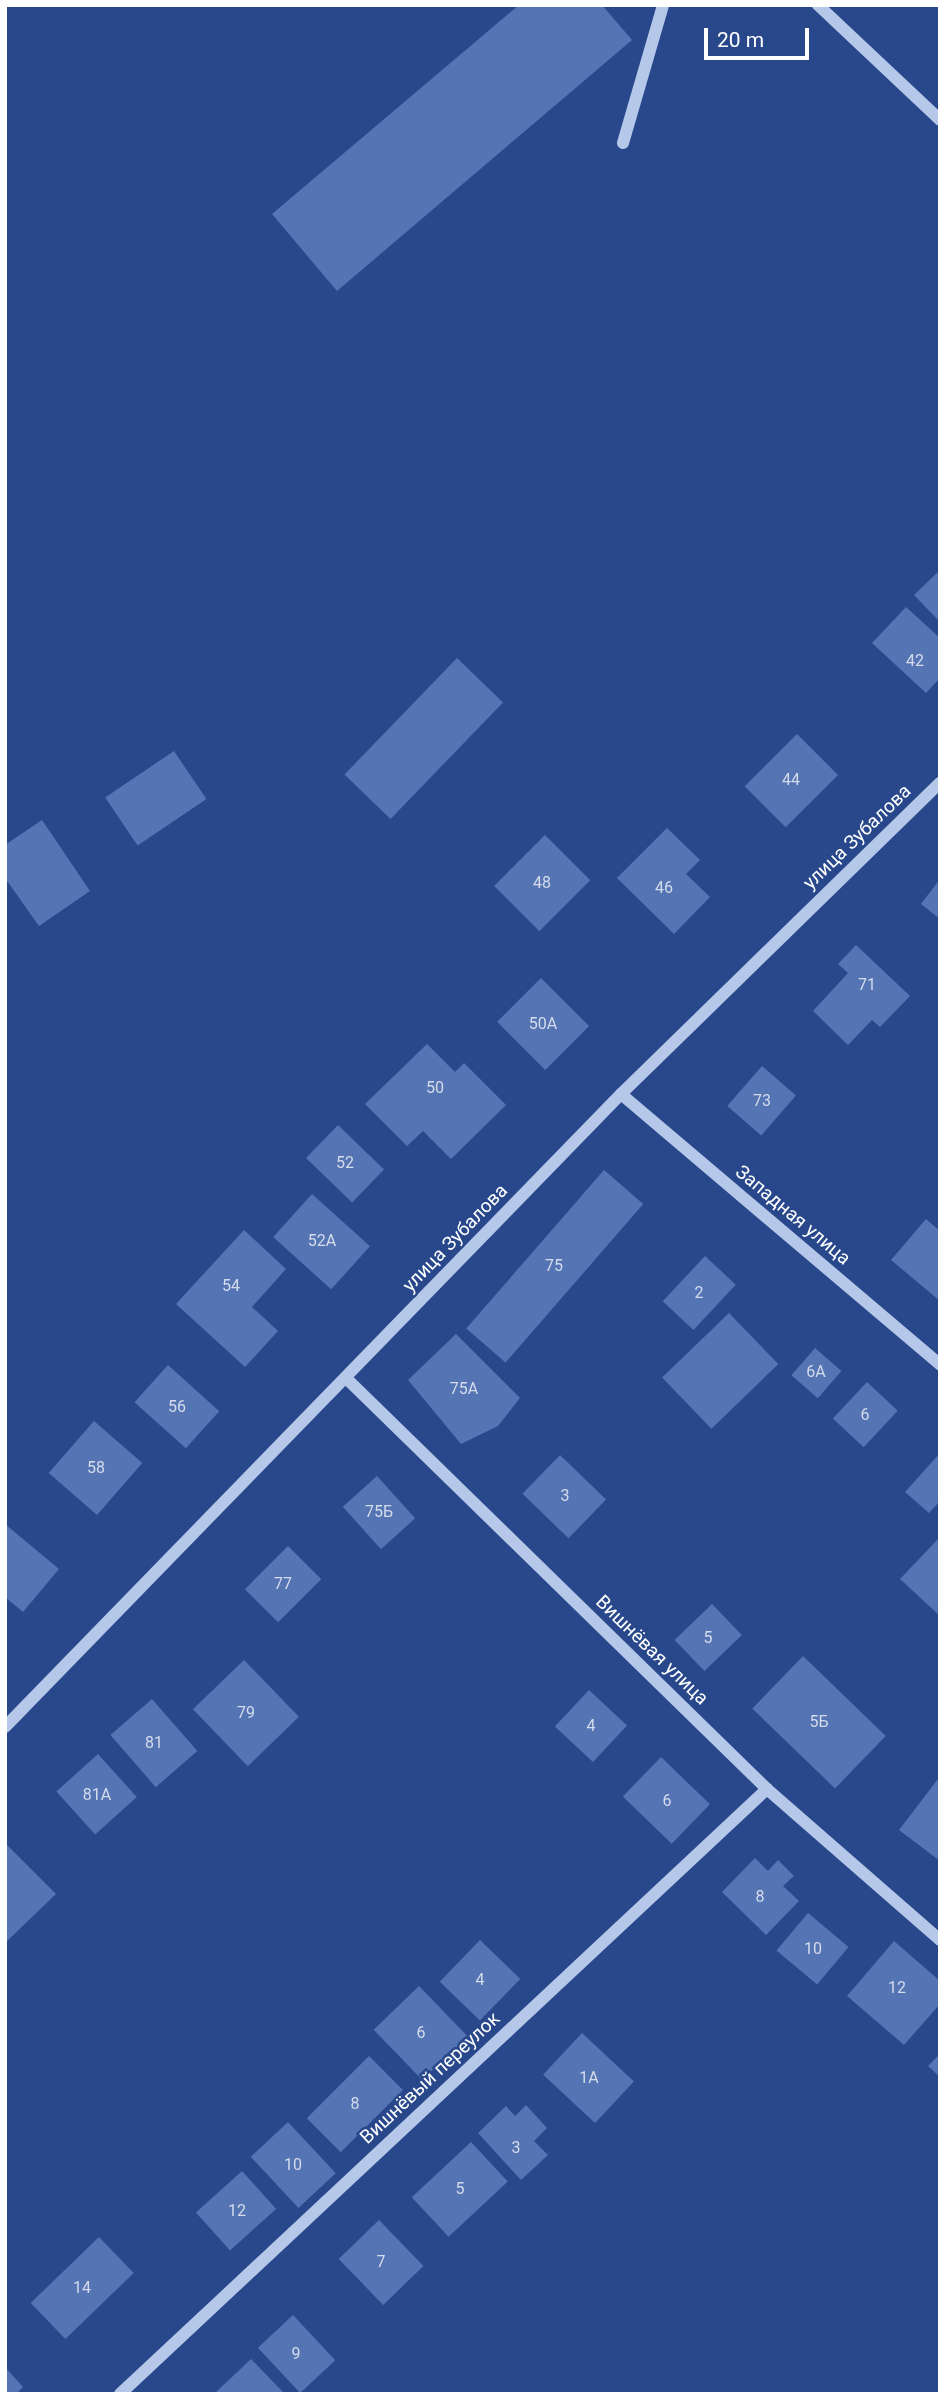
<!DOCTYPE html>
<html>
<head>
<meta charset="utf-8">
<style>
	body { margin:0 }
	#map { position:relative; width:945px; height:2399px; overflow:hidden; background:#28488b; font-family:Roboto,sans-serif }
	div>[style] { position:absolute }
	.building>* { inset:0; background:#5574b3; transform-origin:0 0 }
	.minor>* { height:12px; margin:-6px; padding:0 6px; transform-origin:6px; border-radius:6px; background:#b6c8e9 }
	span { translate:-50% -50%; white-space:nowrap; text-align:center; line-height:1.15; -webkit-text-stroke:5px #28488b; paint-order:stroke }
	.number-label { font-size:16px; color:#d4dcec }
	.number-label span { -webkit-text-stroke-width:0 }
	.street-label { font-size:19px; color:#fff }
	.frame { position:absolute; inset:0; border:7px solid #fff; pointer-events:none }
	.scale { position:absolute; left:704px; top:28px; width:105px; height:32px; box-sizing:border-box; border:4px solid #fff; border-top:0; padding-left:9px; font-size:21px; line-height:24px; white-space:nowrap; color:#fff; -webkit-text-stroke:5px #28488b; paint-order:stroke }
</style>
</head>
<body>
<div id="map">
	<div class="building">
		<i style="clip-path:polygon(519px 5px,602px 5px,632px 40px,337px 291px,272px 214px)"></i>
		<i style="clip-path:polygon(940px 570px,940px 622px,914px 595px)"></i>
		<i style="clip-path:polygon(906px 607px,940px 638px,940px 678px,926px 693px,872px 643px)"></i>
		<i style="left:457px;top:658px;width:64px;height:162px;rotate:44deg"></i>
		<i style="left:797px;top:734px;width:58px;height:74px;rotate:45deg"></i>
		<i style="left:174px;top:751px;width:58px;height:83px;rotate:56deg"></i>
		<i style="clip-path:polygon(42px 820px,90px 891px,39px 926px,5px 878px,5px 845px)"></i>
		<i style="clip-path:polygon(667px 828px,700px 860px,686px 874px,710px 897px,674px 934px,617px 878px)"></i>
		<i style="left:545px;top:835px;width:64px;height:72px;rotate:45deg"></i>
		<i style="clip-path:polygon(940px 879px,940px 919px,921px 904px)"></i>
		<i style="clip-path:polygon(856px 945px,910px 996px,880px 1027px,872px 1020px,848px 1045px,813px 1011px,848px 973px,838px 964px)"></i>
		<i style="left:541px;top:978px;width:68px;height:62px;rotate:45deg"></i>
		<i style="clip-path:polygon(427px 1044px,455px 1072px,464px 1063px,506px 1105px,451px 1159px,423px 1131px,407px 1146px,365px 1104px)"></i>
		<i style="left:762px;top:1066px;width:45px;height:53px;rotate:41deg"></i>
		<i style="left:338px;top:1125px;width:64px;height:46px;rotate:44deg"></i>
		<i style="left:604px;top:1170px;width:52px;height:210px;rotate:41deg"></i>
		<i style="left:312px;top:1194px;width:78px;height:58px;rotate:42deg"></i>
		<i style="clip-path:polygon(926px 1219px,940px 1231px,940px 1301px,891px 1260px)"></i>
		<i style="clip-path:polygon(244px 1230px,286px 1269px,252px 1307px,278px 1331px,245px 1367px,176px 1304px)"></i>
		<i style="left:705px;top:1256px;width:42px;height:62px;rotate:43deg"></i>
		<i style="left:729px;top:1313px;width:71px;height:93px;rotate:46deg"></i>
		<i style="clip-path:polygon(456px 1334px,520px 1398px,498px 1426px,461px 1444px,408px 1380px)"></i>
		<i style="left:815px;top:1348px;width:35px;height:36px;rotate:41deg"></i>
		<i style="left:168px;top:1365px;width:69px;height:50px;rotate:42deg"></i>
		<i style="left:867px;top:1382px;width:42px;height:50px;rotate:43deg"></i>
		<i style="left:94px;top:1421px;width:64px;height:69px;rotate:41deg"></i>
		<i style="clip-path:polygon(940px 1453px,940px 1501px,929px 1513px,905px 1492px)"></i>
		<i style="left:560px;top:1455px;width:64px;height:54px;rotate:44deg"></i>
		<i style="left:377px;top:1476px;width:57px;height:46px;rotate:48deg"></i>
		<i style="clip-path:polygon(5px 1524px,59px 1569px,23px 1612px,5px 1597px)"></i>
		<i style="clip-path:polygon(940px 1537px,940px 1616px,900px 1579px)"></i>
		<i style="left:288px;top:1546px;width:47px;height:61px;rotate:45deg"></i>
		<i style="left:712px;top:1604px;width:43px;height:52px;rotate:46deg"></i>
		<i style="left:803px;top:1656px;width:115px;height:73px;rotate:44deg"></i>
		<i style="left:244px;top:1660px;width:79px;height:71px;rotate:46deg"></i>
		<i style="left:589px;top:1690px;width:52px;height:50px;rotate:43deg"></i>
		<i style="left:152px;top:1699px;width:69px;height:55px;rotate:49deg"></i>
		<i style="left:98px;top:1754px;width:58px;height:56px;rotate:48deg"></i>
		<i style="left:661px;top:1757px;width:68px;height:55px;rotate:44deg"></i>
		<i style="clip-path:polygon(938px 1779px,940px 1781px,940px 1861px,899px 1830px)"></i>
		<i style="clip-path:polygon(5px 1843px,56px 1894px,5px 1943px)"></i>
		<i style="clip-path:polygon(755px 1858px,768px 1871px,778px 1860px,794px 1876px,783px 1886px,799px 1901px,766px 1935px,722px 1892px)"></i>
		<i style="left:808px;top:1913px;width:53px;height:49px;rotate:40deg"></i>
		<i style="left:480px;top:1940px;width:56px;height:58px;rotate:44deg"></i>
		<i style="clip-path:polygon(894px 1941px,940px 1981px,940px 2004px,904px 2045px,847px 1996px)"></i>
		<i style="left:419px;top:1986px;width:70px;height:63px;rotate:46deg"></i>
		<i style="left:582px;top:2033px;width:71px;height:57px;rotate:43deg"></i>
		<i style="clip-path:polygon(940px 2054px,940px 2077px,928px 2066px)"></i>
		<i style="left:369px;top:2056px;width:48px;height:88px;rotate:45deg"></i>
		<i style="clip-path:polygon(526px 2105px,547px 2128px,534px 2141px,548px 2155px,521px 2180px,478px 2133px,506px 2106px,515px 2116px)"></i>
		<i style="left:288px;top:2122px;width:70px;height:51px;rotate:47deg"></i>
		<i style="left:471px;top:2142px;width:54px;height:81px;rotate:47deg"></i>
		<i style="left:242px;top:2171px;width:51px;height:62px;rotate:48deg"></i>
		<i style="left:379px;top:2220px;width:64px;height:56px;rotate:46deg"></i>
		<i style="left:99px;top:2237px;width:50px;height:95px;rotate:46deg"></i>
		<i style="left:293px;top:2315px;width:62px;height:48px;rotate:47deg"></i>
		<i style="clip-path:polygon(251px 2359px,283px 2392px,214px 2394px)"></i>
		<i style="clip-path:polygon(5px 2367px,23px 2387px,16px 2394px,5px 2394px)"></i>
	</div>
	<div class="minor">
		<i style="left:818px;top:5px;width:168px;rotate:43.3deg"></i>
		<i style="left:623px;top:143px;width:144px;rotate:-73.8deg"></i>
		<i style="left:621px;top:1094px;width:419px;rotate:40.3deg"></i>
		<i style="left:347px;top:1379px;width:587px;rotate:44.31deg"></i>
		<i style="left:767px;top:1789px;width:230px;rotate:41.1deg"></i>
		<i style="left:5px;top:1727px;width:883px;rotate:-45.78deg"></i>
		<i style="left:621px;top:1094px;width:446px;rotate:-44.3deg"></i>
		<i style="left:120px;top:2394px;width:886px;rotate:-43.08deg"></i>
	</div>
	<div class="number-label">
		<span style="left:915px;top:661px">42</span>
		<span style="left:791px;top:780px">44</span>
		<span style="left:542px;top:883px">48</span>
		<span style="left:664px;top:888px">46</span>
		<span style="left:867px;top:985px">71</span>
		<span style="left:543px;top:1024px">50А</span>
		<span style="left:435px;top:1088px">50</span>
		<span style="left:762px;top:1101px">73</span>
		<span style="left:345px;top:1163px">52</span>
		<span style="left:322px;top:1241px">52А</span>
		<span style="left:554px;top:1266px">75</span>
		<span style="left:231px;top:1286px">54</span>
		<span style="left:699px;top:1293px">2</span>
		<span style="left:816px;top:1372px">6А</span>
		<span style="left:464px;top:1389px">75А</span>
		<span style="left:177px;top:1407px">56</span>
		<span style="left:865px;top:1415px">6</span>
		<span style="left:96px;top:1468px">58</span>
		<span style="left:565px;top:1496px">3</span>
		<span style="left:379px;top:1512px">75Б</span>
		<span style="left:283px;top:1584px">77</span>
		<span style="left:708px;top:1638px">5</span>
		<span style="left:246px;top:1713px">79</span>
		<span style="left:819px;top:1722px">5Б</span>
		<span style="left:591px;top:1726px">4</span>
		<span style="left:154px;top:1743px">81</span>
		<span style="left:97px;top:1795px">81А</span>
		<span style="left:667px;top:1801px">6</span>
		<span style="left:760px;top:1897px">8</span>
		<span style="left:813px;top:1949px">10</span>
		<span style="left:480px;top:1980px">4</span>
		<span style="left:897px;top:1988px">12</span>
		<span style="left:421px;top:2033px">6</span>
		<span style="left:589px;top:2078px">1А</span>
		<span style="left:355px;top:2104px">8</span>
		<span style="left:516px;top:2148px">3</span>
		<span style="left:293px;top:2165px">10</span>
		<span style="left:460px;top:2189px">5</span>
		<span style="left:237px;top:2211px">12</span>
		<span style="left:381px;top:2262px">7</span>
		<span style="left:82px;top:2288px">14</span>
		<span style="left:296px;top:2354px">9</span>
	</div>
	<div class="street-label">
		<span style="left:857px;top:837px;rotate:-44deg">улица Зубалова</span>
		<span style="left:793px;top:1215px;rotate:40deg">Западная улица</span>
		<span style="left:455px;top:1238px;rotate:-46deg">улица Зубалова</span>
		<span style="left:652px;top:1650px;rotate:44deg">Вишнёвая улица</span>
		<span style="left:430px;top:2078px;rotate:-43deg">Вишнёвый переулок</span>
	</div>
	<div class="frame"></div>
	<div class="scale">20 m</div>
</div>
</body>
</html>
